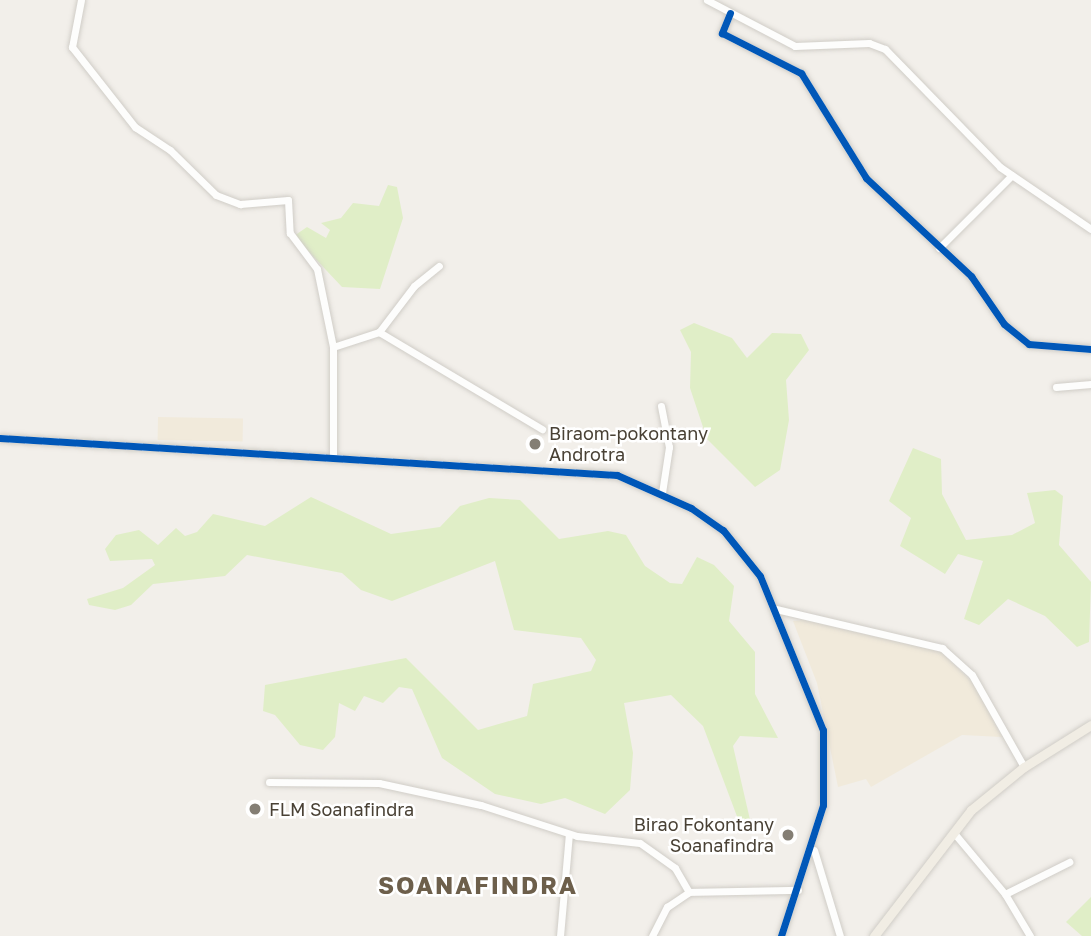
<!DOCTYPE html>
<html>
<head>
<meta charset="utf-8">
<style>
	body { margin:0 }
	#map { position:relative; width:1091px; height:936px; overflow:hidden; background:#f2efea; font-family:"Golos Text",sans-serif }
	div>[style] { position:absolute }
	.education>* { inset:0; background:#f1eadb; transform-origin:0 0 }
	.green>* { inset:0; background:#e0eec7 }
	.roads { filter:drop-shadow(0 0 2px #d0cdc7) drop-shadow(0 0 2px #d0cdc7) }
	.minor>* { height:7px; margin:-3.5px; padding:0 3.5px; transform-origin:3.5px; border-radius:3.5px; background:#fdfdfc }
	.major>* { height:9px; margin:-4.5px; padding:0 4.5px; transform-origin:4.5px; border-radius:4.5px; background:#f1ede4 }
	.cycleway>* { height:7px; margin:-3.5px; padding:0 3.5px; transform-origin:3.5px; border-radius:3.5px; background:#0057b8 }
	.dots>* { width:19px; height:19px; translate:-50% -50%; box-sizing:border-box; border:4px solid #fff; border-radius:50% }
	span { translate:-50% -50%; white-space:nowrap; text-align:center; line-height:1.15; -webkit-text-stroke:5px #fff; paint-order:stroke }
	.poi-label { font-size:18px; color:#494135 }
	.left { translate:0 -50%; text-align:left }
	.right { translate:-100% -50%; text-align:right }
	.district-label { font-size:24px; color:#6d5f4b; font-weight:700; letter-spacing:2px }
</style>
</head>
<body>
<div id="map">
	<div class="education">
		<i style="left:158px;top:417px;width:85px;height:23px;rotate:1deg"></i>
		<i style="clip-path:polygon(804px 620px,941px 652px,973px 683px,1002px 737px,962px 735px,871px 787px,866px 779px,838px 787px,817px 683px,793px 621px)"></i>
	</div>
	<div class="green">
		<i style="clip-path:polygon(388px 185px,397px 187px,403px 218px,380px 289px,342px 287px,294px 236px,307px 227px,326px 238px,330px 230px,321px 223px,341px 218px,353px 203px,379px 206px)"></i>
		<i style="clip-path:polygon(694px 323px,732px 338px,747px 358px,772px 333px,801px 334px,809px 350px,786px 380px,789px 420px,780px 470px,755px 487px,707px 439px,690px 388px,691px 352px,680px 330px)"></i>
		<i style="clip-path:polygon(913px 448px,941px 459px,942px 494px,966px 540px,1012px 535px,1035px 523px,1027px 493px,1055px 490px,1063px 496px,1059px 545px,1091px 582px,1089px 642px,1077px 647px,1045px 616px,1008px 599px,979px 625px,964px 619px,983px 561px,958px 554px,945px 574px,900px 546px,911px 518px,889px 501px)"></i>
		<i style="clip-path:polygon(311px 497px,391px 534px,440px 527px,460px 506px,489px 498px,520px 500px,559px 539px,608px 531px,626px 535px,645px 566px,670px 583px,682px 584px,697px 557px,714px 565px,734px 586px,729px 621px,755px 652px,755px 694px,778px 738px,740px 736px,733px 746px,751px 824px,741px 827px,703px 726px,671px 695px,624px 703px,633px 753px,630px 790px,605px 814px,565px 798px,541px 804px,495px 794px,442px 758px,412px 689px,399px 687px,383px 703px,364px 696px,355px 711px,339px 703px,335px 737px,323px 750px,300px 745px,275px 715px,263px 711px,265px 685px,406px 658px,478px 730px,527px 716px,533px 684px,591px 671px,596px 660px,581px 638px,514px 630px,495px 561px,392px 601px,361px 590px,342px 573px,247px 555px,225px 576px,153px 584px,131px 605px,115px 610px,89px 605px,87px 599px,123px 588px,155px 565px,152px 559px,110px 561px,105px 549px,116px 535px,139px 530px,158px 545px,176px 528px,185px 536px,197px 532px,213px 514px,265px 526px)"></i>
		<i style="clip-path:polygon(1091px 897px,1091px 936px,1082px 936px,1066px 922px)"></i>
	</div>
	<div class="roads">
		<div class="minor">
			<i style="left:81px;top:0;width:48px;rotate:100.8deg"></i>
			<i style="left:72px;top:47px;width:102px;rotate:51.8deg"></i>
			<i style="left:135px;top:127px;width:42px;rotate:33.3deg"></i>
			<i style="left:170px;top:150px;width:64px;rotate:44.4deg"></i>
			<i style="left:216px;top:195px;width:26px;rotate:21deg"></i>
			<i style="left:240px;top:204px;width:48px;rotate:-4.8deg"></i>
			<i style="left:288px;top:200px;width:33px;rotate:87deg"></i>
			<i style="left:290px;top:233px;width:45px;rotate:53.1deg"></i>
			<i style="left:317px;top:269px;width:80px;rotate:78.4deg"></i>
			<i style="left:707px;top:0;width:99px;rotate:27.6deg"></i>
			<i style="left:795px;top:46px;width:74px;rotate:-2.3deg"></i>
			<i style="left:869px;top:43px;width:17px;rotate:21deg"></i>
			<i style="left:885px;top:49px;width:165px;rotate:45.7deg"></i>
			<i style="left:1000px;top:167px;width:110px;rotate:34.3deg"></i>
			<i style="left:730px;top:13px;width:22px;rotate:112deg"></i>
			<i style="left:722px;top:33px;width:89px;rotate:26.9deg"></i>
			<i style="left:801px;top:73px;width:123px;rotate:58.2deg"></i>
			<i style="left:866px;top:178px;width:144px;rotate:43deg"></i>
			<i style="left:971px;top:276px;width:58px;rotate:55.5deg"></i>
			<i style="left:1004px;top:324px;width:32px;rotate:39deg"></i>
			<i style="left:1029px;top:344px;width:62px;rotate:4.6deg"></i>
			<i style="left:939px;top:248px;width:103px;rotate:-45deg"></i>
			<i style="left:379px;top:332px;width:58px;rotate:-52.7deg"></i>
			<i style="left:414px;top:286px;width:32px;rotate:-39deg"></i>
			<i style="left:1056px;top:387px;width:35px;rotate:-5deg"></i>
			<i style="left:661px;top:406px;width:42px;rotate:79deg"></i>
			<i style="left:669px;top:447px;width:47px;rotate:98.7deg"></i>
			<i style="left:0;top:438px;width:618px;rotate:3.43deg"></i>
			<i style="left:617px;top:475px;width:81px;rotate:24deg"></i>
			<i style="left:691px;top:508px;width:39px;rotate:35deg"></i>
			<i style="left:723px;top:530px;width:59px;rotate:51.2deg"></i>
			<i style="left:760px;top:576px;width:166px;rotate:67.8deg"></i>
			<i style="left:823px;top:730px;width:75px;rotate:90deg"></i>
			<i style="left:823px;top:805px;width:138px;rotate:107.8deg"></i>
			<i style="left:333px;top:457px;width:110px;rotate:-90deg"></i>
			<i style="left:333px;top:347px;width:48px;rotate:-18.1deg"></i>
			<i style="left:379px;top:332px;width:190px;rotate:30.8deg"></i>
			<i style="left:776px;top:609px;width:171px;rotate:13.2deg"></i>
			<i style="left:942px;top:648px;width:40px;rotate:42deg"></i>
			<i style="left:972px;top:675px;width:106px;rotate:60.5deg"></i>
			<i style="left:269px;top:782px;width:110px;rotate:0.5deg"></i>
			<i style="left:379px;top:783px;width:104px;rotate:12.2deg"></i>
			<i style="left:481px;top:805px;width:101px;rotate:17.9deg"></i>
			<i style="left:577px;top:836px;width:63px;rotate:6.3deg"></i>
			<i style="left:640px;top:843px;width:43px;rotate:35.5deg"></i>
			<i style="left:675px;top:868px;width:28px;rotate:60deg"></i>
			<i style="left:954px;top:833px;width:80px;rotate:50.1deg"></i>
			<i style="left:1005px;top:894px;width:49px;rotate:59.2deg"></i>
			<i style="left:814px;top:850px;width:90px;rotate:73.2deg"></i>
			<i style="left:1005px;top:894px;width:72px;rotate:-26.6deg"></i>
			<i style="left:560px;top:936px;width:102px;rotate:-85deg"></i>
			<i style="left:652px;top:936px;width:33px;rotate:-63deg"></i>
			<i style="left:667px;top:907px;width:27px;rotate:-34deg"></i>
			<i style="left:689px;top:892px;width:109px;rotate:-1.1deg"></i>
		</div>
		<div class="major">
			<i style="left:874px;top:936px;width:159px;rotate:-52.4deg"></i>
			<i style="left:971px;top:810px;width:68px;rotate:-39.1deg"></i>
			<i style="left:1024px;top:767px;width:79px;rotate:-32.1deg"></i>
		</div>
	</div>
	<div class="cycleway">
		<i style="left:730px;top:13px;width:22px;rotate:112deg"></i>
		<i style="left:722px;top:33px;width:89px;rotate:26.9deg"></i>
		<i style="left:801px;top:73px;width:123px;rotate:58.2deg"></i>
		<i style="left:866px;top:178px;width:144px;rotate:43deg"></i>
		<i style="left:971px;top:276px;width:58px;rotate:55.5deg"></i>
		<i style="left:1004px;top:324px;width:32px;rotate:39deg"></i>
		<i style="left:1029px;top:344px;width:62px;rotate:4.6deg"></i>
		<i style="left:0;top:438px;width:618px;rotate:3.43deg"></i>
		<i style="left:617px;top:475px;width:81px;rotate:24deg"></i>
		<i style="left:691px;top:508px;width:39px;rotate:35deg"></i>
		<i style="left:723px;top:530px;width:59px;rotate:51.2deg"></i>
		<i style="left:760px;top:576px;width:166px;rotate:67.8deg"></i>
		<i style="left:823px;top:730px;width:75px;rotate:90deg"></i>
		<i style="left:823px;top:805px;width:138px;rotate:107.8deg"></i>
	</div>
	<div class="dots">
		<i style="left:535px;top:444px;background:#847e74"></i>
		<i style="left:255px;top:809px;background:#847e74"></i>
		<i style="left:788px;top:835px;background:#847e74"></i>
	</div>
	<div class="poi-label">
		<span class="left" style="left:549px;top:444px">Biraom-pokontany<br>Androtra</span>
		<span class="left" style="left:269px;top:809px">FLM Soanafindra</span>
		<span class="right" style="left:774px;top:835px">Birao Fokontany<br>Soanafindra</span>
	</div>
	<div class="district-label">
		<span style="left:478px;top:885px">SOANAFINDRA</span>
	</div>
</div>
</body>
</html>
